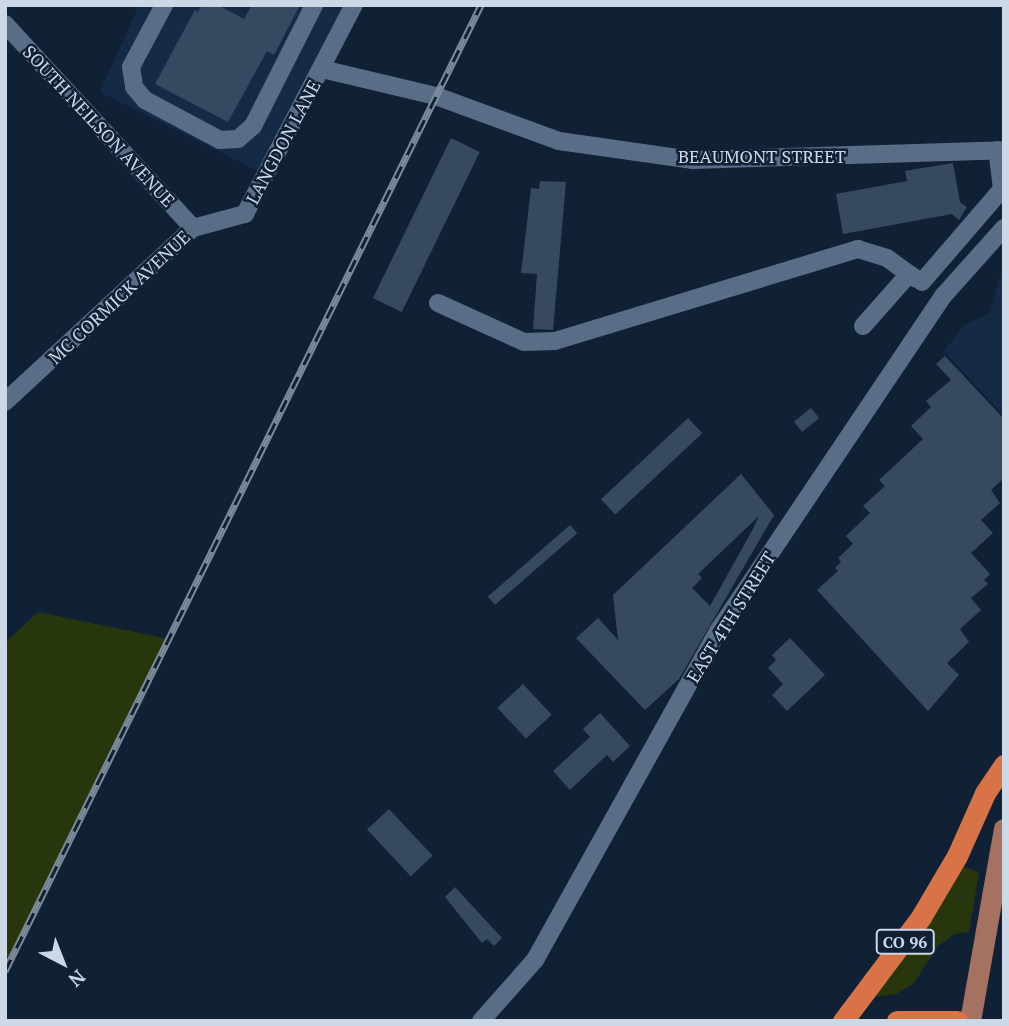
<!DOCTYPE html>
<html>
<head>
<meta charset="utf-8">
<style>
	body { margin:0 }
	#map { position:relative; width:1009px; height:1026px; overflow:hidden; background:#102136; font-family:"PT Serif",serif }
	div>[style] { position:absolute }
	.built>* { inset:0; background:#152a45 }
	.green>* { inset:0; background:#28360e }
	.building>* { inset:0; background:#374960; transform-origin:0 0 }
	.minor>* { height:18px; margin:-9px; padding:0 9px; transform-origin:9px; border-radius:9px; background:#596d86 }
	.major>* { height:21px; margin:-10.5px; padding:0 10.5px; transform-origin:10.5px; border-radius:10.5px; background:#a57160 }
	.highway>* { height:21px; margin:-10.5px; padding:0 10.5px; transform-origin:10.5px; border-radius:10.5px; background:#d77346 }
	.rail>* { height:7px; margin-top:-3.5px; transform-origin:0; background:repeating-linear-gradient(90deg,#102136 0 13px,#7d8a9c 0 26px); box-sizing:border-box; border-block:2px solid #7d8a9c }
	span { translate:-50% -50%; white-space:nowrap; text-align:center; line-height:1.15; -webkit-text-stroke:5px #102136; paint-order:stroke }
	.shield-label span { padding:2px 5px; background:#102136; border:2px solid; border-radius:5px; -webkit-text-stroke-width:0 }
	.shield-label { font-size:16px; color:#cdd8e7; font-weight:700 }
	.street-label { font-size:18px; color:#cdd8e7 }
	.frame { position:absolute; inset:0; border:7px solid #cdd8e7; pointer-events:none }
	.north { position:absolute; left:28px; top:928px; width:70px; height:70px; -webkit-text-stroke:5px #102136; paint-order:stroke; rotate:138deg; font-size:19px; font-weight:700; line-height:28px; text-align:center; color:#cdd8e7 }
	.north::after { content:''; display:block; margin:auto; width:24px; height:32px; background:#cdd8e7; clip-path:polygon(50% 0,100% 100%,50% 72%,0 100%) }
</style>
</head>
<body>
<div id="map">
	<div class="built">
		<i style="clip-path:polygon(139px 5px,354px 5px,266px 175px,100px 92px)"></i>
		<i style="clip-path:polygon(1004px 261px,1004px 416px,944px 351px,964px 325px,990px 313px)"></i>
	</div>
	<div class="green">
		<i style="clip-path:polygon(38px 612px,168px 639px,5px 971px,5px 643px)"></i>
		<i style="clip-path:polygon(958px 865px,979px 872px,969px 932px,955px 934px,938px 946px,914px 983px,896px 994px,874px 997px,939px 903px)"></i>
	</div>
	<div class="building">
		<i style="clip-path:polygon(202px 5px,218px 5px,244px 19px,252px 5px,300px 5px,274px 55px,267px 51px,228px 122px,155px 84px,195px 10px,198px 12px)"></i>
		<i style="left:451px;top:138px;width:32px;height:178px;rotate:26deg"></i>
		<i style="clip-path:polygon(953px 163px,960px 202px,967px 207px,959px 220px,952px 214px,843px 234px,836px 194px,907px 181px,905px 171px)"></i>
		<i style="clip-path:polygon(540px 181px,566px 182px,553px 330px,533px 329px,537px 274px,521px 273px,531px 188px,539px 189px)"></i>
		<i style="clip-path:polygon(945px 356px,1004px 419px,1004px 478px,991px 490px,1000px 503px,981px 520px,993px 533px,971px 553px,990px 574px,984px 580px,988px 584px,971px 598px,981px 610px,960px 629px,969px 642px,947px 663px,959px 675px,928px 711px,817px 590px,838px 571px,835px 568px,841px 562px,838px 558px,853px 544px,846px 536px,870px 513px,863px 506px,885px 486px,879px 480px,923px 439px,911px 426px,931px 407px,926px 401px,951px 380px,936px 364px)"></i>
		<i style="left:811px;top:408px;width:13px;height:22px;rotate:51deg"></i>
		<i style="left:688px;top:418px;width:21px;height:119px;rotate:47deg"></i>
		<i style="clip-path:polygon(evenodd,741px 474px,774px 515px,679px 679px,645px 710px,576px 638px,598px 618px,618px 640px,613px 595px,741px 474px,759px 516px,753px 529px,710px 606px,692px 588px,702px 578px,698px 574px,759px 516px)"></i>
		<i style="left:570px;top:525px;width:11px;height:109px;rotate:49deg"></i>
		<i style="clip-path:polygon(790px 638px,825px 675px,787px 711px,772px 695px,783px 684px,768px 668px,776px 660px,772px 655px)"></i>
		<i style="left:523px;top:684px;width:42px;height:35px;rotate:47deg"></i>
		<i style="clip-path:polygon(600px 713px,630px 746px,613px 762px,607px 755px,570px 790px,553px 771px,590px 737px,583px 729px)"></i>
		<i style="left:389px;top:809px;width:64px;height:30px;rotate:47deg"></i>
		<i style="clip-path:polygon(455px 887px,502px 938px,494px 946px,487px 939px,482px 943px,445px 897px)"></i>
	</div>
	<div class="minor">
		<i style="left:164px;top:5px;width:70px;rotate:118deg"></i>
		<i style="left:131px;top:67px;width:20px;rotate:81deg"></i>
		<i style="left:134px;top:87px;width:17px;rotate:50deg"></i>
		<i style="left:145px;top:100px;width:85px;rotate:28.1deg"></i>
		<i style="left:220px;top:140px;width:18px;rotate:-3deg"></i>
		<i style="left:238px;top:139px;width:20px;rotate:-41deg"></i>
		<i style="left:253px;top:126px;width:136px;rotate:-63.2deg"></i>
		<i style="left:5px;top:24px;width:277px;rotate:47.3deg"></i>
		<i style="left:322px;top:69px;width:117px;rotate:13.3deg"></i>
		<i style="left:436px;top:96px;width:131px;rotate:20.1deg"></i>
		<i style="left:559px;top:141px;width:134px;rotate:8.1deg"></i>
		<i style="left:692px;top:160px;width:312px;rotate:-1.8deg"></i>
		<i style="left:922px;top:282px;width:123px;rotate:-49.3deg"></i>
		<i style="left:1002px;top:189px;width:39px;rotate:-97deg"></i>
		<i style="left:438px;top:303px;width:94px;rotate:24.4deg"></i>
		<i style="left:524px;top:342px;width:31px;rotate:-2deg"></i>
		<i style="left:555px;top:341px;width:317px;rotate:-16.9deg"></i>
		<i style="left:858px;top:249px;width:30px;rotate:17deg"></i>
		<i style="left:887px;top:258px;width:27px;rotate:36deg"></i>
		<i style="left:863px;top:326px;width:69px;rotate:-48.5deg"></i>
		<i style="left:909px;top:274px;width:9px;rotate:32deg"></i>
		<i style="left:5px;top:402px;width:256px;rotate:-42.8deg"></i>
		<i style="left:193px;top:228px;width:54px;rotate:-15.1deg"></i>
		<i style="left:245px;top:214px;width:236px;rotate:-62.5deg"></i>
		<i style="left:481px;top:1021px;width:81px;rotate:-48.5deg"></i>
		<i style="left:535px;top:960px;width:376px;rotate:-60.9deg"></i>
		<i style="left:718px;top:631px;width:405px;rotate:-56.1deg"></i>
		<i style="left:944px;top:295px;width:90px;rotate:-48.2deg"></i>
	</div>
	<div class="major">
		<i style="left:970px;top:1021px;width:195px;rotate:-80deg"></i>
	</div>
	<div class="highway">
		<i style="left:843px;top:1021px;width:130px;rotate:-53.1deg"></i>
		<i style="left:921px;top:917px;width:71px;rotate:-59.5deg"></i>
		<i style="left:957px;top:856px;width:69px;rotate:-66deg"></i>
		<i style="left:985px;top:793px;width:34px;rotate:-56deg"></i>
		<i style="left:897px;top:1021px;width:60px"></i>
	</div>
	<div class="rail">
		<i style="left:5px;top:971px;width:1077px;rotate:-63.77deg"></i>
	</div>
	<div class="shield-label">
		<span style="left:905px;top:942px">CO 96</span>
	</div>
	<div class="street-label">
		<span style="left:99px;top:126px;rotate:47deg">SOUTH NEILSON AVENUE</span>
		<span style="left:283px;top:142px;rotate:-62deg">LANGDON LANE</span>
		<span style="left:762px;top:156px">BEAUMONT STREET</span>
		<span style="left:119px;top:297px;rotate:-43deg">MC CORMICK AVENUE</span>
		<span style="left:731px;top:617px;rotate:-58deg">EAST 4TH STREET</span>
	</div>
	<div class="frame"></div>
	<div class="north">N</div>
</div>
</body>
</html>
